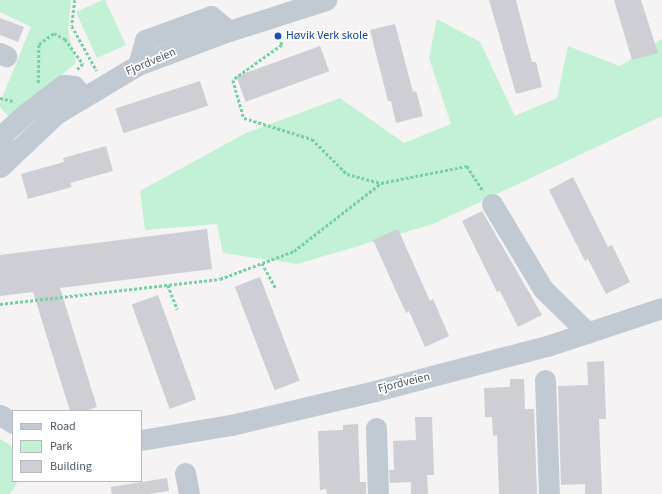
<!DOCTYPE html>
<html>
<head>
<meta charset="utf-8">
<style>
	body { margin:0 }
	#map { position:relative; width:662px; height:494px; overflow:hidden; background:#f5f3f3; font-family:"Source Sans 3",sans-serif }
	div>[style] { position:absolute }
	.green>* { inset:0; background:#c3f1d5 }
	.building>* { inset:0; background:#cdcfd5; transform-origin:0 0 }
	.path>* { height:2.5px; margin-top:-1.25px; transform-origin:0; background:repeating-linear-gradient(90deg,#7ad0a6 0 3px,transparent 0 5px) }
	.minor>* { height:21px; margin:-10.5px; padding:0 10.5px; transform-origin:10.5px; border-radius:10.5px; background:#c1cad2 }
	.dots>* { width:11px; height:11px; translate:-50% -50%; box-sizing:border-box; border:2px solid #fff; border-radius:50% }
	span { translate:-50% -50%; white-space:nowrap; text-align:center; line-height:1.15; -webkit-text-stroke:3.5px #fff; paint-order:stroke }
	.transit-label { font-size:12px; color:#164399 }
	.left { translate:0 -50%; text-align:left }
	.street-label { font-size:12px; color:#4a5661 }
	.legend { position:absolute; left:12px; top:410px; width:130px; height:72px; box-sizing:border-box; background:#fff; border:1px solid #b7bbc0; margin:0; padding:5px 7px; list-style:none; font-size:12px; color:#4a5661 }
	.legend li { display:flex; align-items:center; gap:8px; height:20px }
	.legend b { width:20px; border:1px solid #b7bbc0 }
</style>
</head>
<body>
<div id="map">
	<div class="green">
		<i style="clip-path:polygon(0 0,71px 0,68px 31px,76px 63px,10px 118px,0 107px,0 103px,31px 27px,0 12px)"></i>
		<i style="clip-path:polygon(103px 0,105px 0,126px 45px,97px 58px,76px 12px)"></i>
		<i style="clip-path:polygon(437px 19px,480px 42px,515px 116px,557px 98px,568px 46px,620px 66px,662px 39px,662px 116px,433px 224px,297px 264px,223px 253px,217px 224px,145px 230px,140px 191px,246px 133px,340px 98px,404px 143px,451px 124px,429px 58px)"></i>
		<i style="clip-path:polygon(0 439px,13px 447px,13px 481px,18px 481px,10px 494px,0 494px)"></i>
	</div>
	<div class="building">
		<i style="clip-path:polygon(489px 0,516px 0,532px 62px,536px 62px,542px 87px,516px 94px)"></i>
		<i style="clip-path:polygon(614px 0,641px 0,658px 53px,632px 60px)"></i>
		<i style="clip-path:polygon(0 18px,24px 27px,18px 42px,0 35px)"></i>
		<i style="clip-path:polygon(395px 24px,413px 92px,416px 91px,423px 116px,396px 123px,391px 101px,388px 101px,370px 30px)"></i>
		<i style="left:320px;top:46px;width:27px;height:89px;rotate:70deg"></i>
		<i style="left:200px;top:81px;width:26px;height:89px;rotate:72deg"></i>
		<i style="clip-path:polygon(106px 146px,113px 171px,70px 183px,72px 187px,28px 199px,21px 174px,64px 162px,63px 158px)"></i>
		<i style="clip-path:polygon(573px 177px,608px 247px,612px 245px,630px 282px,606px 294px,588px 259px,585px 261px,549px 190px)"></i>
		<i style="clip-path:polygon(482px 211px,542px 315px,518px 327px,500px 291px,497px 292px,462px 221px)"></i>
		<i style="clip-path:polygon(207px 229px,212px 269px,60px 288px,97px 407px,85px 411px,70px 411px,33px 292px,0 296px,0 255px)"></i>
		<i style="clip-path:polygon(398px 229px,430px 301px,433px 299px,449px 336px,425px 347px,409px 311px,406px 313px,373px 240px)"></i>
		<i style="left:260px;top:277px;width:111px;height:27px;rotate:69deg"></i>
		<i style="left:158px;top:295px;width:111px;height:28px;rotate:70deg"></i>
		<i style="clip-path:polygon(604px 361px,606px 419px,599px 419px,602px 494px,585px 494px,585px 484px,561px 485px,558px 386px,588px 385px,587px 362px)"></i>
		<i style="clip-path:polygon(510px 379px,524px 379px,525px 409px,534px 409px,537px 494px,499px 494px,497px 435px,493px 436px,492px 417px,485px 417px,484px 388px,510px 387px)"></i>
		<i style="clip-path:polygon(415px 417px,432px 417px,434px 475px,427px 475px,428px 494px,411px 494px,411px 482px,390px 483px,389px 470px,394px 470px,393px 441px,416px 440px)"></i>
		<i style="clip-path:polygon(358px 424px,360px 482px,366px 482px,366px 494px,327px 494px,326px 489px,320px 490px,318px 431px,343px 430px,343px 425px)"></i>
		<i style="left:167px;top:478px;width:13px;height:57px;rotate:81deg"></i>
	</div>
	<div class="path">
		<i style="left:75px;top:0;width:26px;rotate:97deg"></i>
		<i style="left:72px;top:26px;width:51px;rotate:60.9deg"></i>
		<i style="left:279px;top:32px;width:13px;rotate:77deg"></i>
		<i style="left:282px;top:45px;width:60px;rotate:144.5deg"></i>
		<i style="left:233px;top:80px;width:40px;rotate:74deg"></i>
		<i style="left:244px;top:118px;width:71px;rotate:17.2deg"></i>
		<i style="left:312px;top:139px;width:49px;rotate:45deg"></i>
		<i style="left:347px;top:174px;width:35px;rotate:15deg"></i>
		<i style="left:381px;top:183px;width:88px;rotate:-11.2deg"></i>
		<i style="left:467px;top:166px;width:30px;rotate:57deg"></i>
		<i style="left:38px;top:83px;width:39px;rotate:-89deg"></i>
		<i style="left:39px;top:44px;width:19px;rotate:-36deg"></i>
		<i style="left:54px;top:33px;width:13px;rotate:29deg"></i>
		<i style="left:65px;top:39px;width:31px;rotate:54deg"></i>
		<i style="left:83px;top:64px;width:8px;rotate:135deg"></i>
		<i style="left:0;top:98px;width:13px;rotate:13deg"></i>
		<i style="left:262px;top:263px;width:29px;rotate:61deg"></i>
		<i style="left:168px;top:285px;width:26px;rotate:69deg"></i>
		<i style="left:0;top:304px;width:221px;rotate:-6.5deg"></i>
		<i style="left:220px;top:279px;width:79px;rotate:-20.7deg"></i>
		<i style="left:294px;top:251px;width:110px;rotate:-38deg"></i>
	</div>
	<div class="minor">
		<i style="left:0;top:53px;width:7px;rotate:27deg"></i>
		<i style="left:138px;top:65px;width:26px;rotate:-74deg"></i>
		<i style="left:145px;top:40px;width:70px;rotate:-20deg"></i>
		<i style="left:211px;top:16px;width:23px;rotate:40deg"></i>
		<i style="left:4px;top:163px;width:28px;rotate:-94deg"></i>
		<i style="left:2px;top:135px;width:31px;rotate:-42deg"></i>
		<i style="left:25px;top:114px;width:48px;rotate:-37.3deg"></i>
		<i style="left:63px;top:85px;width:11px;rotate:5deg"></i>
		<i style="left:74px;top:86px;width:13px;rotate:51deg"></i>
		<i style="left:0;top:167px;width:77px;rotate:-43.4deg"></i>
		<i style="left:56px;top:114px;width:96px;rotate:-30.9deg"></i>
		<i style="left:138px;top:65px;width:97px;rotate:-20.5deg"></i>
		<i style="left:229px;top:31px;width:102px;rotate:-17.7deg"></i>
		<i style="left:492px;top:204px;width:99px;rotate:59deg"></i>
		<i style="left:543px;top:289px;width:63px;rotate:44.4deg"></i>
		<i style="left:545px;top:380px;width:114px;rotate:88deg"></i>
		<i style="left:0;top:415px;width:15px;rotate:32deg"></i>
		<i style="left:376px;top:428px;width:66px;rotate:88.3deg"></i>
		<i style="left:141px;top:440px;width:91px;rotate:-9.5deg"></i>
		<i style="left:231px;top:425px;width:148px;rotate:-13.3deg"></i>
		<i style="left:375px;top:391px;width:178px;rotate:-14.7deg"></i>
		<i style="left:547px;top:346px;width:121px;rotate:-18.3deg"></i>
		<i style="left:185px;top:473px;width:21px;rotate:79deg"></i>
	</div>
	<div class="dots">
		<i style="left:278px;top:36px;background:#1a4fb4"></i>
	</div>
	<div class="transit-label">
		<span class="left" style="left:286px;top:36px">Høvik Verk skole</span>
	</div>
	<div class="street-label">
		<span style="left:151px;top:62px;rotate:-23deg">Fjordveien</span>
		<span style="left:404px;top:383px;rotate:-14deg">Fjordveien</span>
	</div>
	<ul class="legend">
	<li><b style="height:5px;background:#c1cad2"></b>Road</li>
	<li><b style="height:11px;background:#c3f1d5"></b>Park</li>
	<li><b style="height:11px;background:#cdcfd5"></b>Building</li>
	</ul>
</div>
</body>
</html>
